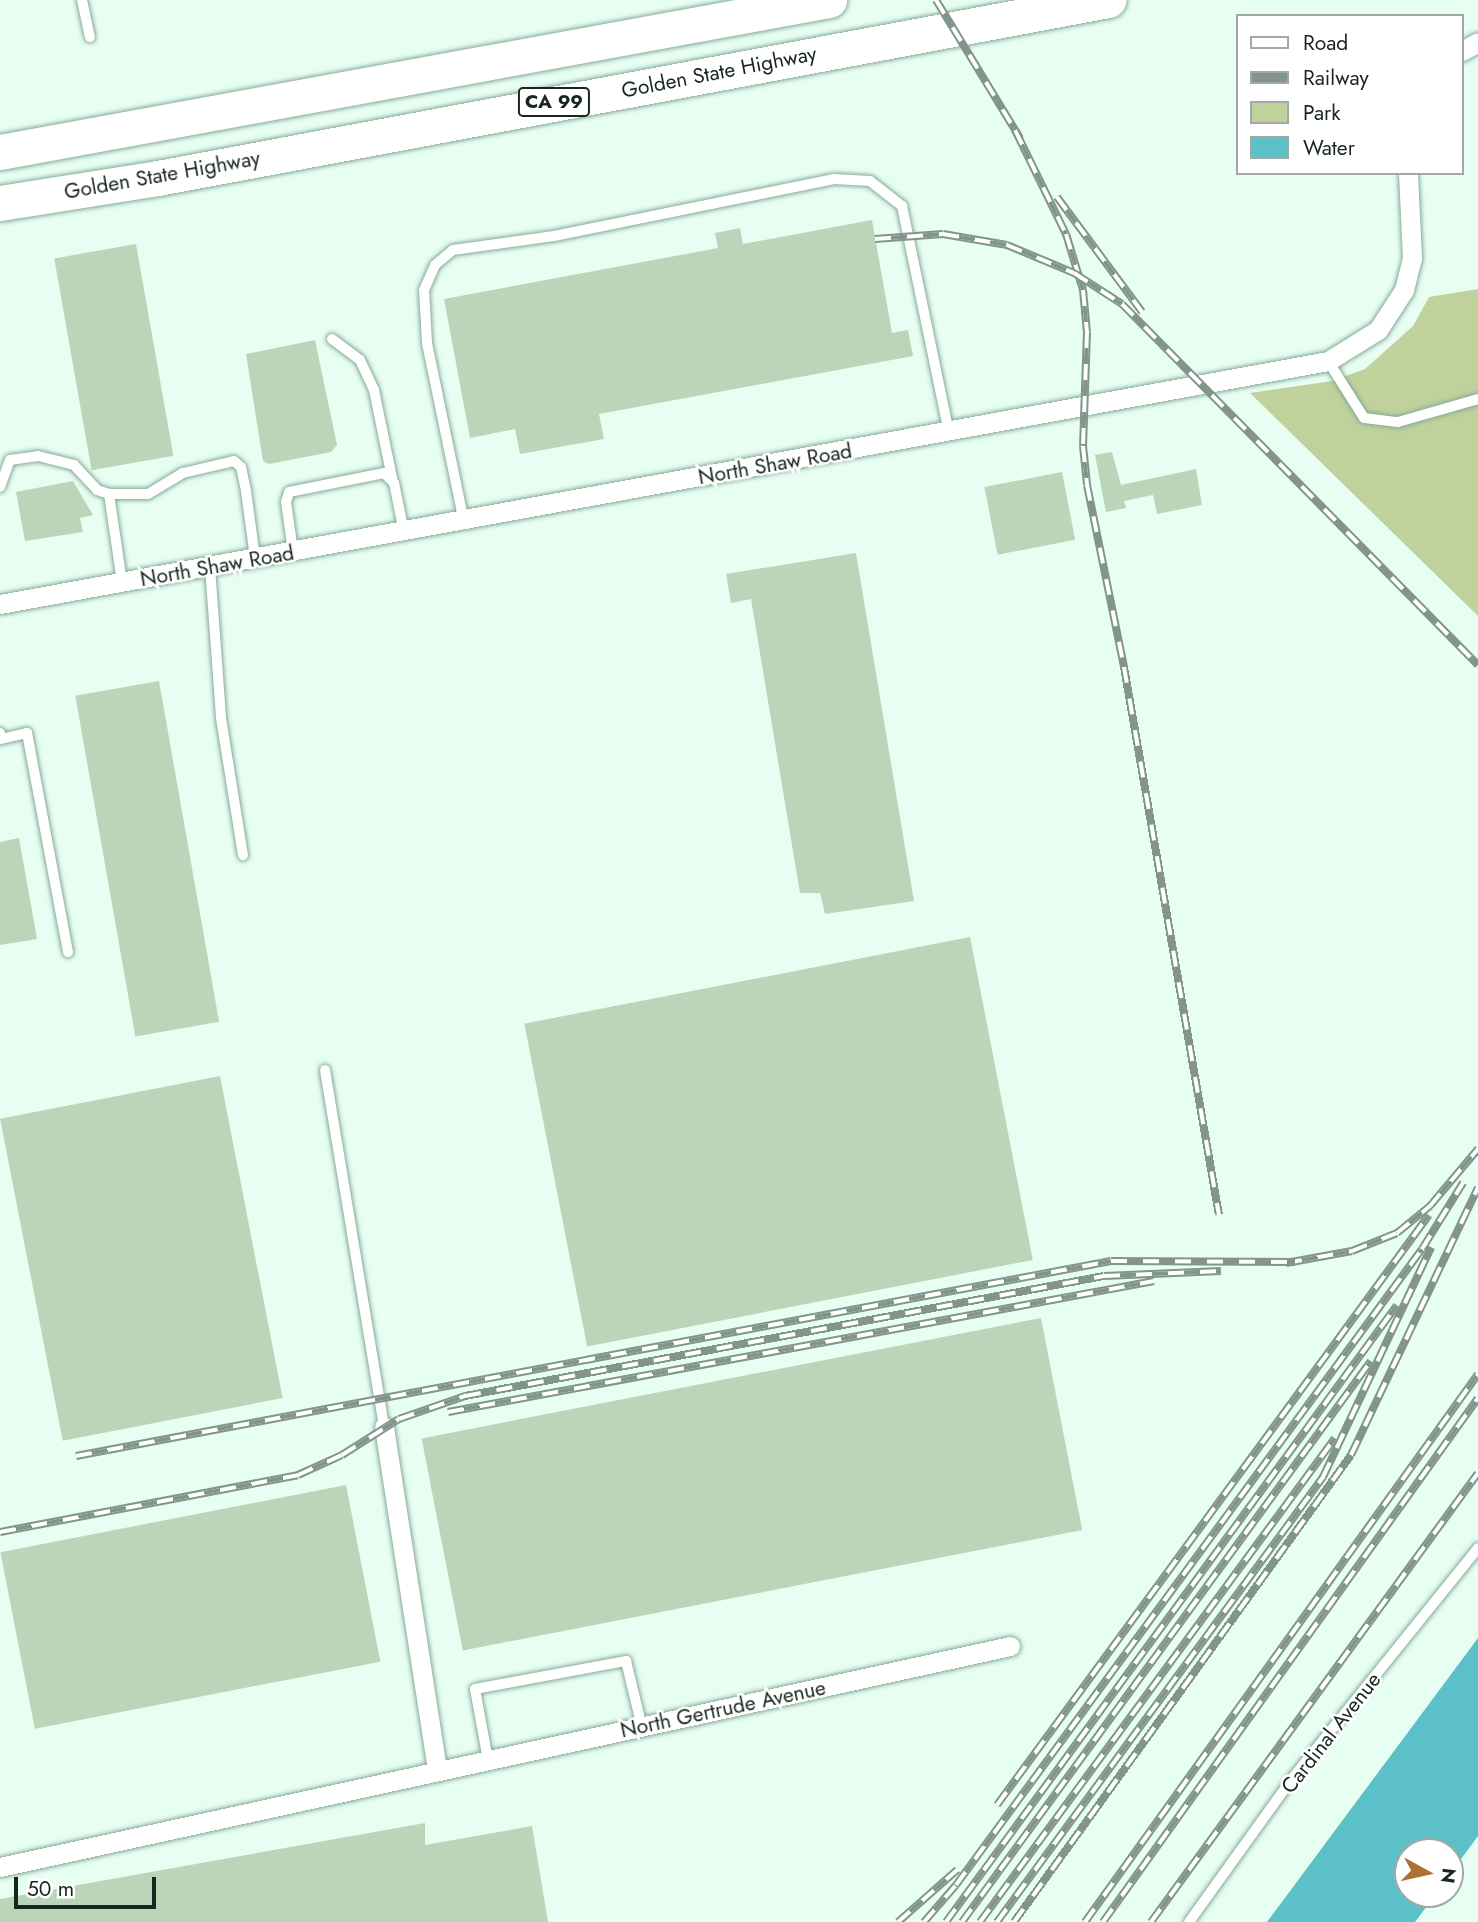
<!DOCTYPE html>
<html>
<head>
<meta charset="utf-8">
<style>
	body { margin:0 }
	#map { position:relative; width:1478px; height:1922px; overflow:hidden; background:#e7fef2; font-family:Jost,sans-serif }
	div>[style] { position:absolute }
	.green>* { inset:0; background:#bfd29c }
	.water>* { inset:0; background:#5bc0c7 }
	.building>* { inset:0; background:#bad5b8; transform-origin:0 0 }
	.roads { filter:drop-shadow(0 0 2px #85aa97) drop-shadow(0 0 2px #85aa97) }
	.service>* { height:10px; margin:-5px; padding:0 5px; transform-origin:5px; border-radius:5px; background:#fff }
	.minor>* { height:19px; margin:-9.5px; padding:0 9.5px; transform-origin:9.5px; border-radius:9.5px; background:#fff }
	.motorway>* { height:35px; margin:-17.5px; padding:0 17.5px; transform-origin:17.5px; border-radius:17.5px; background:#fff }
	.rail>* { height:8px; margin-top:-4px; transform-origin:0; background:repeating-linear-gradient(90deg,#fff 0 16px,#82958b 0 32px); box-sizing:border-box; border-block:2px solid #82958b }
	span { translate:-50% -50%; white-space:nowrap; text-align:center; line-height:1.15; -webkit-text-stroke:5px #fff; paint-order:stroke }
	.shield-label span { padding:2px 5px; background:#fff; border:2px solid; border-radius:5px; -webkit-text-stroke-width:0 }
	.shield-label { font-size:19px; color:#18261f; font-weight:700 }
	.street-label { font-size:21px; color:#18261f }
	.legend { position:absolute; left:1236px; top:14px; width:228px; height:161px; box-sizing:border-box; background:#fff; border:2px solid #a3a8a5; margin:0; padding:9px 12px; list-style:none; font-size:21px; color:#18261f }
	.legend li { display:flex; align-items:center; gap:14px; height:35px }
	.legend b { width:35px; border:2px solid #a3a8a5 }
	.north { position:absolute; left:1394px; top:1838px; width:70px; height:70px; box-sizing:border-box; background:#fff; border:2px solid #a3a8a5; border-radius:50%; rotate:98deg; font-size:19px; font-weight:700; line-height:28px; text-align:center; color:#18261f }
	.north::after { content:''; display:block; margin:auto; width:24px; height:32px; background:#ab7231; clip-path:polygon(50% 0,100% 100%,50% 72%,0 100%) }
	.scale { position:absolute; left:14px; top:1877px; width:142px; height:32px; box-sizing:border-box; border:4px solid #18261f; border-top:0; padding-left:9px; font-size:21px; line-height:24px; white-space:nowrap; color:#18261f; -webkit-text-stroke:5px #fff; paint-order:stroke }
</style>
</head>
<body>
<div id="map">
	<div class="green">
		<i style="clip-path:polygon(1478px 289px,1478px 616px,1250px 393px,1332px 381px,1365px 369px,1413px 326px,1429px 297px)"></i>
	</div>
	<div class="water">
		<i style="clip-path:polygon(1478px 1638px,1478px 1836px,1450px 1874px,1450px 1852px,1408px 1852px,1408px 1894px,1436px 1894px,1415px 1922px,1267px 1922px)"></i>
	</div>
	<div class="building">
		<i style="clip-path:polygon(872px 220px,892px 333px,908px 330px,913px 356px,599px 414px,604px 439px,520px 454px,515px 429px,470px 438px,444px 299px,718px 248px,715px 233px,740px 228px,743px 244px)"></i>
		<i style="left:136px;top:244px;width:215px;height:83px;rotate:80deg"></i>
		<i style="clip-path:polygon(315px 340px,337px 445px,331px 452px,269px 464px,263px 461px,246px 354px)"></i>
		<i style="clip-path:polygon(1112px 452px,1121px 485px,1196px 469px,1202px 505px,1157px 514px,1153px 495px,1124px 501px,1126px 508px,1106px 512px,1095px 455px)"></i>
		<i style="left:1062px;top:472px;width:69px;height:79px;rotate:79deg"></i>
		<i style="clip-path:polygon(73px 481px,93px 515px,80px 518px,83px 532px,25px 541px,16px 492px)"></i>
		<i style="clip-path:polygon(856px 553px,914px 901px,825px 914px,820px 893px,800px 893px,751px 599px,731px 603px,726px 574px)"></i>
		<i style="left:159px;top:681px;width:346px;height:85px;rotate:80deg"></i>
		<i style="clip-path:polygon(19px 838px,37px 939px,0 945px,0 842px)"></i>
		<i style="left:970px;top:937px;width:329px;height:454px;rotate:79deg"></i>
		<i style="left:220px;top:1076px;width:328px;height:224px;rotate:79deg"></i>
		<i style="left:1041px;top:1318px;width:216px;height:631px;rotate:79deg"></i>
		<i style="left:346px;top:1485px;width:180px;height:352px;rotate:79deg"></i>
		<i style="clip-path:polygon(425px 1823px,425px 1845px,532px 1826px,548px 1922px,0 1922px,0 1899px)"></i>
	</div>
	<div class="roads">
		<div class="service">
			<i style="left:82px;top:0;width:38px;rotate:78deg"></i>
			<i style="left:332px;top:339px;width:35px;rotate:37deg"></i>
			<i style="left:360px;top:360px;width:33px;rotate:65deg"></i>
			<i style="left:374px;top:390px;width:90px;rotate:78.4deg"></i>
			<i style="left:1328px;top:361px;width:67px;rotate:57.7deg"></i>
			<i style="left:1364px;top:418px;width:34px;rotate:7deg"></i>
			<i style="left:1398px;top:422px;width:83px;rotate:-16deg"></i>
			<i style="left:0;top:487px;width:29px;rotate:-70deg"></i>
			<i style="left:10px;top:460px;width:28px;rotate:-8deg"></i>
			<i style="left:38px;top:456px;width:37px;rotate:14deg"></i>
			<i style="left:74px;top:465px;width:34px;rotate:47deg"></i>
			<i style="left:97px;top:490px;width:13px;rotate:18deg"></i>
			<i style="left:109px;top:494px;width:39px"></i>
			<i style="left:148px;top:494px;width:41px;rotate:-31deg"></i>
			<i style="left:183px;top:473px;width:52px;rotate:-13.2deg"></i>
			<i style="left:234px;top:461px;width:9px;rotate:41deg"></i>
			<i style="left:241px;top:467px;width:25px;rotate:78deg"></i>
			<i style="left:246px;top:491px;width:68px;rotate:82.3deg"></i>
			<i style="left:109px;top:494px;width:89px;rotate:81.6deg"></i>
			<i style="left:464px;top:522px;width:183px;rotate:-101.7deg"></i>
			<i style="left:427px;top:343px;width:53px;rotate:-93.2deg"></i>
			<i style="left:424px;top:290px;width:27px;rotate:-66deg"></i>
			<i style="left:435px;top:265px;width:23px;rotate:-40deg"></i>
			<i style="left:453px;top:250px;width:102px;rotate:-7.9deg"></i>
			<i style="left:554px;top:236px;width:286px;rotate:-11.5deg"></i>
			<i style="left:834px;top:179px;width:36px;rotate:3deg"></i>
			<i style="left:870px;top:181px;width:41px;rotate:38deg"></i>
			<i style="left:902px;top:206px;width:231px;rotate:78.3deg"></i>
			<i style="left:293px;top:551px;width:49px;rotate:-98.1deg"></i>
			<i style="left:286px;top:502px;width:10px;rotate:-73deg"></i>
			<i style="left:289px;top:492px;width:97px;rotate:-11.3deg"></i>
			<i style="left:384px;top:473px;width:14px;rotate:45deg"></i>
			<i style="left:394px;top:483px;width:50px;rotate:78.5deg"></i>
			<i style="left:210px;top:567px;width:151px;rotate:85.8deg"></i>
			<i style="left:221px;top:718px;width:139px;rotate:80.9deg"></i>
			<i style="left:0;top:733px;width:6px;rotate:81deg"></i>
			<i style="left:1px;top:739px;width:27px;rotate:-13deg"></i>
			<i style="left:27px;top:733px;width:223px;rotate:79.4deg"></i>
			<i style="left:325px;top:1070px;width:362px;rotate:80.6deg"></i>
			<i style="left:488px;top:1760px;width:72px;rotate:-100.4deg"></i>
			<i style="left:475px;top:1689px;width:154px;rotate:-10.5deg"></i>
			<i style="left:626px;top:1661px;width:68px;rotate:76.4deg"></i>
			<i style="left:1189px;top:1922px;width:175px;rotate:-54.3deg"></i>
			<i style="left:1291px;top:1780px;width:298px;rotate:-51.1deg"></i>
		</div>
		<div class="minor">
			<i style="left:1462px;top:51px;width:18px;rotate:-29deg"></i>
			<i style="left:0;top:604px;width:1350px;rotate:-10.37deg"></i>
			<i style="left:1328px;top:361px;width:59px;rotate:-31.8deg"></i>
			<i style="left:1378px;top:330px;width:48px;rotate:-57deg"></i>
			<i style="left:1404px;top:290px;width:33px;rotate:-76deg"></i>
			<i style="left:1412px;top:258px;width:85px;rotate:-92.7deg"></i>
			<i style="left:384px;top:1427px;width:348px;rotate:81.2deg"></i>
			<i style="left:0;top:1867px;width:1034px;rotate:-12.34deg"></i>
		</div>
		<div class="motorway">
			<i style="left:0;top:152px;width:843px;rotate:-10.39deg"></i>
			<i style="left:0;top:203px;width:160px;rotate:-9deg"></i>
			<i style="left:158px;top:178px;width:967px;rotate:-10.61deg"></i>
		</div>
	</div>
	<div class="rail">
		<i style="left:936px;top:0;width:162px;rotate:58.7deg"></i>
		<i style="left:1015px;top:130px;width:116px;rotate:63.9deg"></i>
		<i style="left:1066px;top:234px;width:59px;rotate:73.1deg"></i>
		<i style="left:1083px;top:290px;width:42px;rotate:84.6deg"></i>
		<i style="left:1087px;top:332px;width:114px;rotate:92deg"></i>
		<i style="left:1083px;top:446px;width:39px;rotate:84deg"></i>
		<i style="left:1087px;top:485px;width:186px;rotate:78.5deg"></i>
		<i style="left:1124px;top:667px;width:556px;rotate:80.17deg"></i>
		<i style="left:1057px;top:197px;width:143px;rotate:53.5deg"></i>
		<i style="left:875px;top:239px;width:68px;rotate:-4.2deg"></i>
		<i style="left:943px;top:234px;width:65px;rotate:9.8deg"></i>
		<i style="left:1007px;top:245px;width:73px;rotate:22.7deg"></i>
		<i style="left:1074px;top:273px;width:57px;rotate:32.9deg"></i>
		<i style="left:1122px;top:304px;width:507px;rotate:45.4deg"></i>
		<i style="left:1286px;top:1263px;width:67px;rotate:-10.3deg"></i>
		<i style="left:1352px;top:1251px;width:48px;rotate:-21.8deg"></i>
		<i style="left:1397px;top:1233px;width:43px;rotate:-39.3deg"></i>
		<i style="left:1430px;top:1206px;width:75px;rotate:-49.9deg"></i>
		<i style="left:448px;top:1412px;width:718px;rotate:-10.51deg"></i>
		<i style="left:76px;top:1456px;width:1053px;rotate:-10.67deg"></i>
		<i style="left:1111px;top:1261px;width:184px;rotate:0.3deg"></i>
		<i style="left:0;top:1532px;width:303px;rotate:-10.8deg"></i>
		<i style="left:298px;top:1475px;width:48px;rotate:-24.4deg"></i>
		<i style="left:342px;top:1455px;width:67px;rotate:-32.3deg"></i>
		<i style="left:399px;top:1419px;width:70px;rotate:-19.2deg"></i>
		<i style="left:465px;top:1396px;width:650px;rotate:-10.64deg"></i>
		<i style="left:1104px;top:1276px;width:117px;rotate:-2.4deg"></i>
		<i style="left:997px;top:1805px;width:731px;rotate:-53.79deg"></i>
		<i style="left:898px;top:1922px;width:79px;rotate:-41.4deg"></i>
		<i style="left:924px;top:1922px;width:49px;rotate:-49.1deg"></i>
		<i style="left:956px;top:1885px;width:788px;rotate:-53.77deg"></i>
		<i style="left:1422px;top:1249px;width:78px;rotate:-58.2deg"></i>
		<i style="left:946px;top:1922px;width:764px;rotate:-53.83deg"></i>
		<i style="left:962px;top:1922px;width:694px;rotate:-53.91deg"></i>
		<i style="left:980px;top:1922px;width:600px;rotate:-53.74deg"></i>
		<i style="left:997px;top:1922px;width:552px;rotate:-53.77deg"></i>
		<i style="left:1323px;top:1477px;width:254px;rotate:-64.8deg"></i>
		<i style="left:1014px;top:1922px;width:576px;rotate:-54.18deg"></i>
		<i style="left:1351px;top:1455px;width:296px;rotate:-64.6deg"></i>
		<i style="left:1085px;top:1922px;width:674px;rotate:-54.35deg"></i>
		<i style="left:1103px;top:1922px;width:644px;rotate:-54.41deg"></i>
		<i style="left:1151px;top:1922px;width:555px;rotate:-53.93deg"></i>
	</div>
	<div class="shield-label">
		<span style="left:554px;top:102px">CA 99</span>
	</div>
	<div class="street-label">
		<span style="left:719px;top:72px;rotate:-11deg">Golden State Highway</span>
		<span style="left:162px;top:175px;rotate:-10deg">Golden State Highway</span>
		<span style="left:775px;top:464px;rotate:-10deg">North Shaw Road</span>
		<span style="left:217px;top:566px;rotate:-10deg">North Shaw Road</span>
		<span style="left:723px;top:1709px;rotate:-12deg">North Gertrude Avenue</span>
		<span style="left:1331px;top:1733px;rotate:-52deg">Cardinal Avenue</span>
	</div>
	<ul class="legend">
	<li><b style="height:9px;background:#fff"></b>Road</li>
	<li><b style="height:9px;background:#82958b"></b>Railway</li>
	<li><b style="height:19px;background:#bfd29c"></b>Park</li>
	<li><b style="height:19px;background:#5bc0c7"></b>Water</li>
	</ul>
	<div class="north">N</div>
	<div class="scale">50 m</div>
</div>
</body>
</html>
